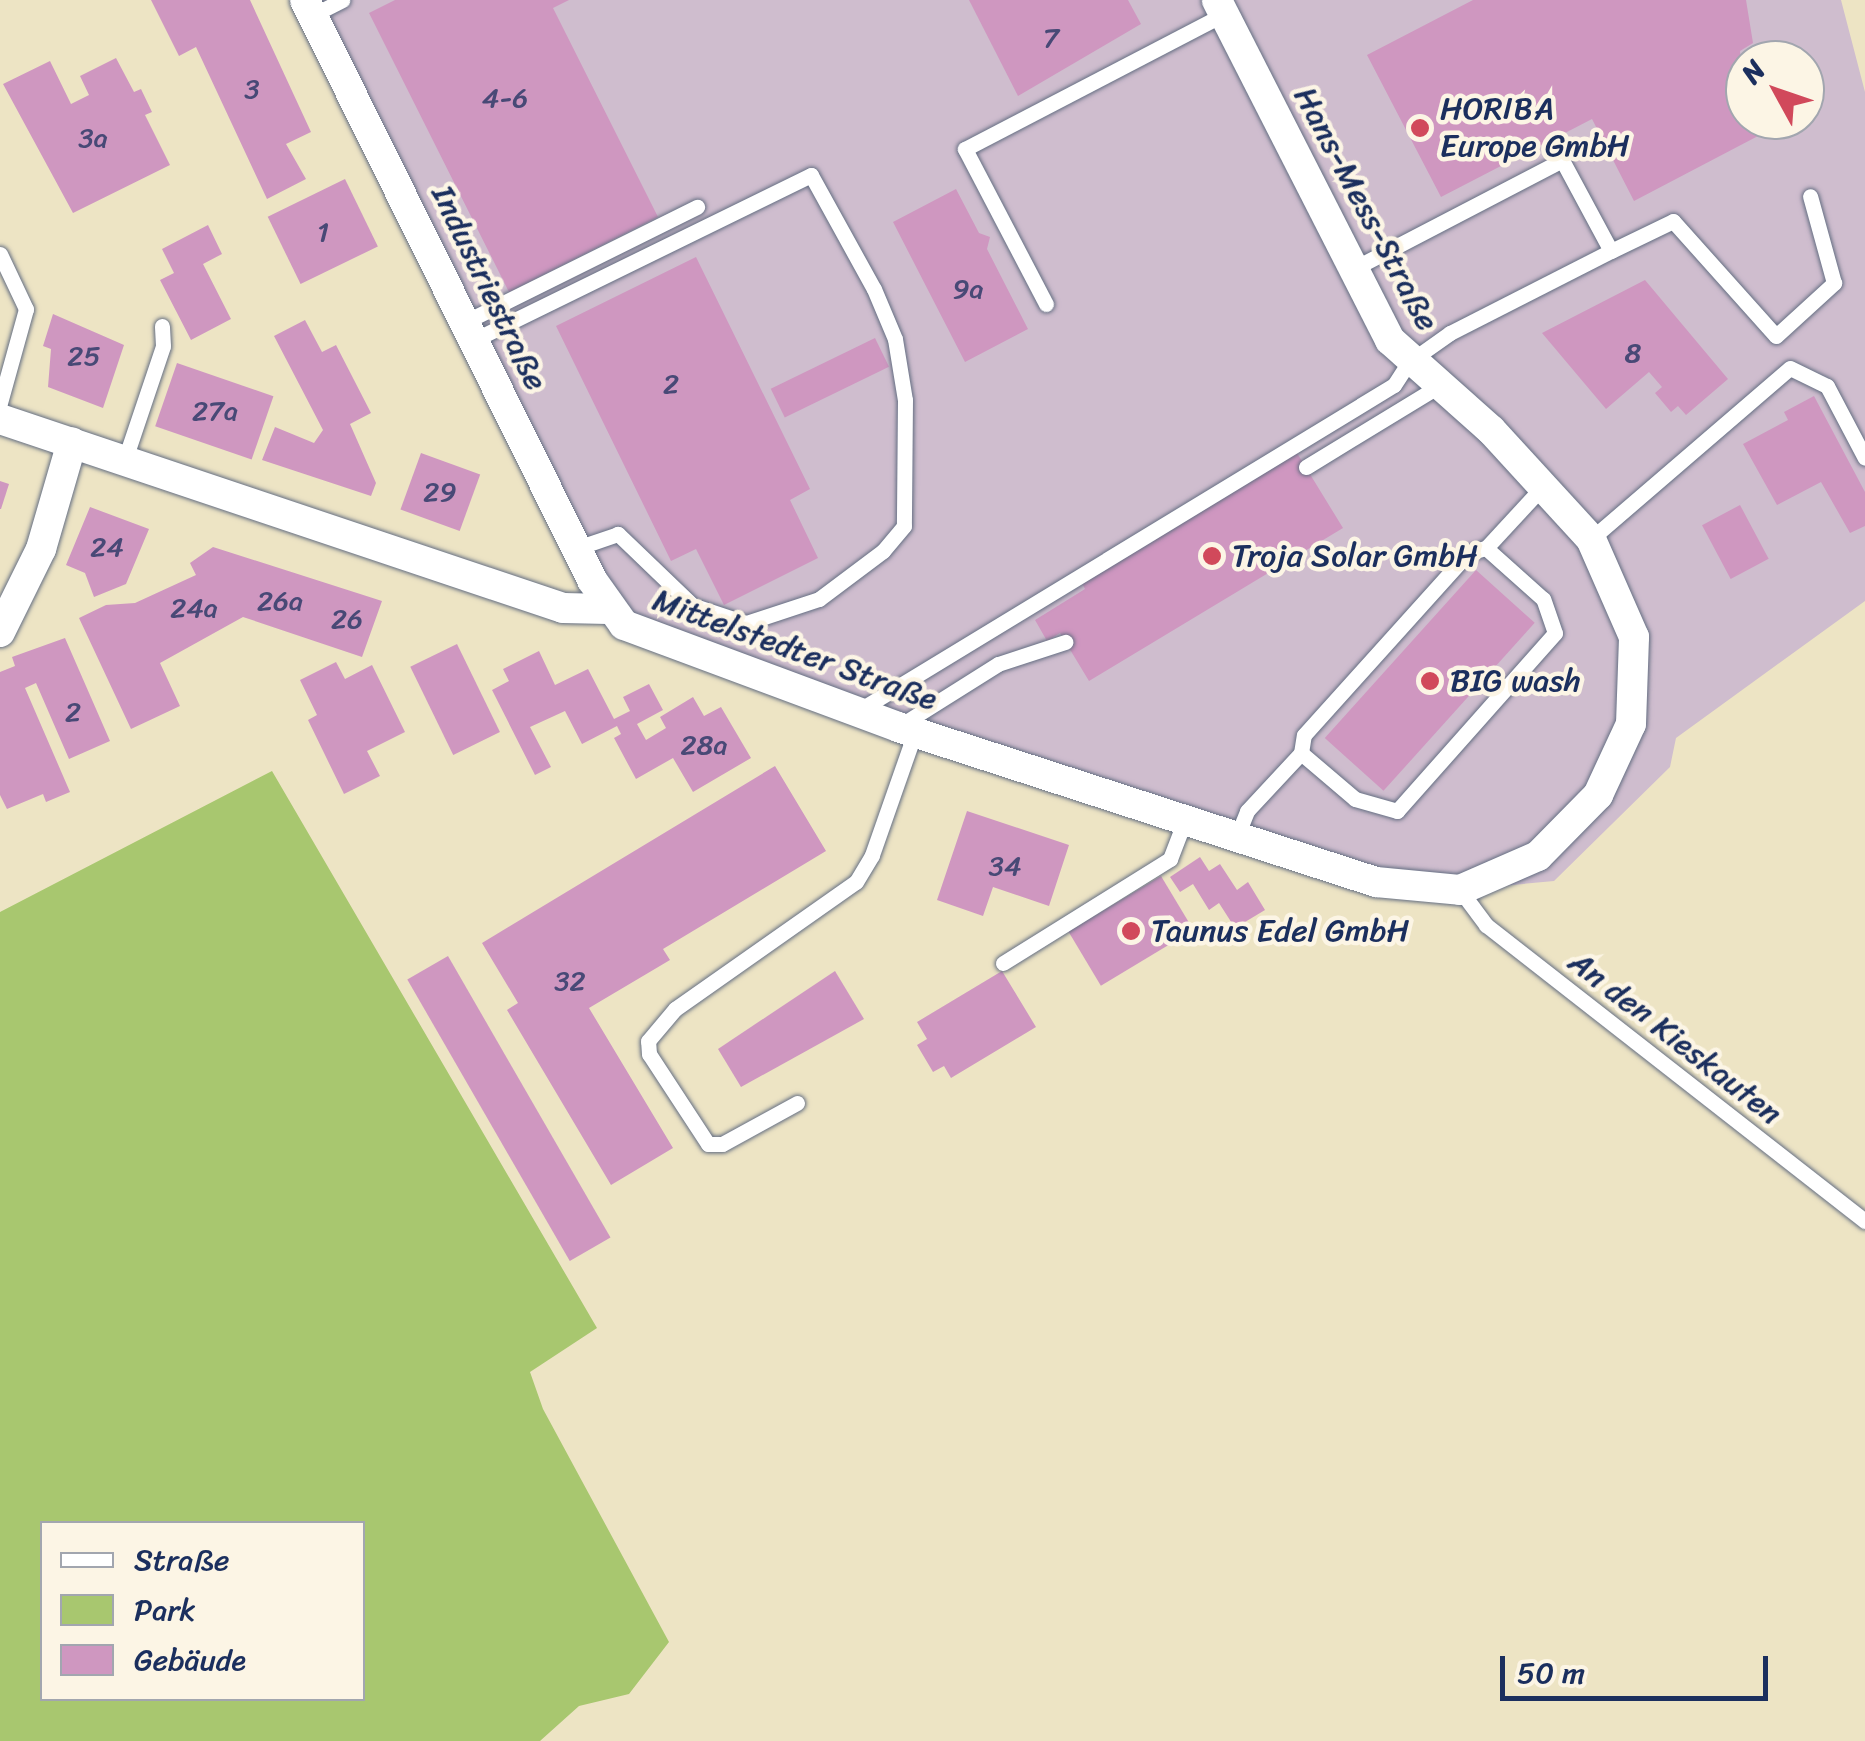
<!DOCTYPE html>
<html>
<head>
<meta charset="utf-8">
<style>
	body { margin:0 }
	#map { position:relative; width:1865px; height:1741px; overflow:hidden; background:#ede4c4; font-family:Sriracha,sans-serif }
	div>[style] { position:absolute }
	.industrial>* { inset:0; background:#cfbdce }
	.green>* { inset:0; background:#a8c76f }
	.building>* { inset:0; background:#cf97c0; transform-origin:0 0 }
	.roads { filter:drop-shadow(0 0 2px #646e82) drop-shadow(0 0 2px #646e82) }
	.service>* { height:15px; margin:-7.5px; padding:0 7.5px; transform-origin:7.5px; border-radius:7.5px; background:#fff }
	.minor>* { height:30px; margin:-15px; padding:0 15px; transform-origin:15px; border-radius:15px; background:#fff }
	.dots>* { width:28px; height:28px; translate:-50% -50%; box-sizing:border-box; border:5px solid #fcf5e5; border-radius:50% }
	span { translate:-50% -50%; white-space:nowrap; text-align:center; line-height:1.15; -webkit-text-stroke:9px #fcf5e5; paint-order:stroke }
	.number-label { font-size:28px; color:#484976 }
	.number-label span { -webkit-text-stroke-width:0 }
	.poi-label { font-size:32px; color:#1b2f5e }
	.left { translate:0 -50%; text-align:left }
	.street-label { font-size:32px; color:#1b2f5e }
	.legend { position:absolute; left:40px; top:1521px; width:325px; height:180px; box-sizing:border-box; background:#fcf5e5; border:2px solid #a2a6af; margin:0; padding:12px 18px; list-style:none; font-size:30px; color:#1b2f5e }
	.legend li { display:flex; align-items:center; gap:20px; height:50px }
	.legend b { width:50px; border:2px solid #a2a6af }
	.north { position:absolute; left:1725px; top:40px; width:100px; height:100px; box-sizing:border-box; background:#fcf5e5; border:2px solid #a2a6af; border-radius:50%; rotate:310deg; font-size:28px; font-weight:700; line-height:40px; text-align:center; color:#1b2f5e }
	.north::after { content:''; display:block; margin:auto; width:35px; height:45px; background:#d1495b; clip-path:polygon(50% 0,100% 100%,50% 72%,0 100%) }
	.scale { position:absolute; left:1500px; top:1656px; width:268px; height:45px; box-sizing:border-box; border:5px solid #1b2f5e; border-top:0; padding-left:12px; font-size:30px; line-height:35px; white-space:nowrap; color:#1b2f5e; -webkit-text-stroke:8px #fcf5e5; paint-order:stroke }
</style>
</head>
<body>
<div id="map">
	<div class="industrial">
		<i style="clip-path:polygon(evenodd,305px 0,1841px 0,1865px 92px,1865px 601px,1676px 738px,1670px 767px,1554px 881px,1460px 890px,1408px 889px,624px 625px,305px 0,1745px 60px,1805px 60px,1805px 120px,1745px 120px,1745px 60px)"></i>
	</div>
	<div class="green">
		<i style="clip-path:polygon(evenodd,272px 771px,597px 1328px,530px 1372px,543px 1409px,669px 1642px,629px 1694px,579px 1706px,540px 1741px,0 1741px,0 912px,272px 771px,42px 1524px,362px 1524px,362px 1698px,42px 1698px,42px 1524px)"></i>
	</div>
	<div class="building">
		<i style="clip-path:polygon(151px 0,250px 0,311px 132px,286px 144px,306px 179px,267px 199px,196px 47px,179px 56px)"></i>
		<i style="clip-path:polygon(395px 0,569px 0,553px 8px,658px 217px,509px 292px,369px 13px)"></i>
		<i style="clip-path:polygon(969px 0,1128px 0,1141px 24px,1018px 96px)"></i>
		<i style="clip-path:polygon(1473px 0,1746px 0,1753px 43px,1740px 51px,1745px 120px,1779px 125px,1634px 201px,1592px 119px,1441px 197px,1367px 55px)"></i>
		<i style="clip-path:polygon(116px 58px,134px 92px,141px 89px,152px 112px,145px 115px,170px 165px,73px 213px,3px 84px,50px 61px,71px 104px,89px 95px,80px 76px)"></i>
		<i style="left:345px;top:179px;width:75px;height:86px;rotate:64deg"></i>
		<i style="clip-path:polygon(956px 189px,979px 233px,990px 237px,987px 249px,1028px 329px,965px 362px,893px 222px)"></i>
		<i style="clip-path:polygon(208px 225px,222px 254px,203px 264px,231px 319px,191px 340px,160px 280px,174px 273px,162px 249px)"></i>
		<i style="clip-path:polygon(696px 257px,810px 489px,790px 500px,818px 558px,724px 605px,696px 549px,671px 561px,556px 326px)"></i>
		<i style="clip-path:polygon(1645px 280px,1728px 379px,1686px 415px,1678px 406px,1671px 412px,1655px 393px,1662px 387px,1649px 372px,1606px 409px,1542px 333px)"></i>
		<i style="clip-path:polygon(53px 314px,124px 345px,103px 408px,48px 387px,51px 349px,43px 346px)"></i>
		<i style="clip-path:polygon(305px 320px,322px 352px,336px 345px,371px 413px,350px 424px,376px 483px,371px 496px,262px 460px,275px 427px,314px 443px,323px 430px,274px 336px)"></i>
		<i style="left:875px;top:338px;width:32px;height:116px;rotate:64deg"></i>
		<i style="left:177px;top:363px;width:102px;height:67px;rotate:19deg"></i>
		<i style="clip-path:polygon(1814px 396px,1865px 492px,1865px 526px,1850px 533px,1821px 482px,1777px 505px,1743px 444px,1788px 420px,1784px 412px)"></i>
		<i style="left:421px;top:453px;width:63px;height:60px;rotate:20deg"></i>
		<i style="clip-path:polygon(1297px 453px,1343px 528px,1089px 681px,1060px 633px,1047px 641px,1035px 620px,1085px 589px,1082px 583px)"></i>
		<i style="clip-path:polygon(0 481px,9px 484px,1px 509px,0 509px)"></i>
		<i style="left:1740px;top:505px;width:61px;height:43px;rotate:62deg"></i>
		<i style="clip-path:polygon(90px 507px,149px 529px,126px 584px,94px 597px,85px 573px,66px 565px)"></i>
		<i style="clip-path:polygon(213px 547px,382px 601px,362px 657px,243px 617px,160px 663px,180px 706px,131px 729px,79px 618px,106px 605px,135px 603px,196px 575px,190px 563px)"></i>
		<i style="left:1476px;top:570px;width:79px;height:226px;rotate:42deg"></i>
		<i style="clip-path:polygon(65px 638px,110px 741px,69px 759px,36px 683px,25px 688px,70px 792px,46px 802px,43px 794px,7px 809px,0 795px,0 672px,15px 666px,12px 657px)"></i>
		<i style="left:457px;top:644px;width:98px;height:52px;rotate:64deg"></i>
		<i style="clip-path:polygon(539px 651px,555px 685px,588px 669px,614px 719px,630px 711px,623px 697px,649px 684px,663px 710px,637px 724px,646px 740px,666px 728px,660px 717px,693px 697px,704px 716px,721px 707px,751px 758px,693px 792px,673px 758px,636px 779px,614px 738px,621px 734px,617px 726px,582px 744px,565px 711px,530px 727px,551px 767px,535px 775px,492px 690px,509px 681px,503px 669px)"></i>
		<i style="clip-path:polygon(336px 662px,345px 679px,372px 665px,405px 732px,367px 751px,380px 776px,344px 794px,308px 720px,317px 715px,300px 680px)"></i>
		<i style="clip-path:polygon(775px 766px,826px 851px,663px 949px,670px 960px,589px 1008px,673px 1148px,611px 1185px,507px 1010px,518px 1003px,482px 943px)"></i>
		<i style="clip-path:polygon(967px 811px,1069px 845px,1049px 906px,993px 887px,983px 916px,937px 900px)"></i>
		<i style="clip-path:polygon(1200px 857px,1209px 871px,1220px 864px,1237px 890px,1248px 882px,1265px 910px,1235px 928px,1219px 903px,1209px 910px,1193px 884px,1180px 892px,1170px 877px)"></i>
		<i style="left:1161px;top:876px;width:63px;height:108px;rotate:59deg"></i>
		<i style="left:448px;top:956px;width:325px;height:47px;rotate:60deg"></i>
		<i style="clip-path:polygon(835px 971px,864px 1019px,741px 1087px,718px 1049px)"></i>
		<i style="clip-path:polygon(1002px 971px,1036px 1027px,951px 1078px,944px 1066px,933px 1072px,917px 1045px,927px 1039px,917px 1022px)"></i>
	</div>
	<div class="roads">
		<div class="service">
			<i style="left:313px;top:15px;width:33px;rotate:-27deg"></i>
			<i style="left:0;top:254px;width:61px;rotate:64.7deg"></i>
			<i style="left:26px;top:309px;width:98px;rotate:105.5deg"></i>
			<i style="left:1351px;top:270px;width:238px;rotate:-27.5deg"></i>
			<i style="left:1562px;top:160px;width:103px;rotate:61.7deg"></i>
			<i style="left:1611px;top:251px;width:69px;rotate:-25.8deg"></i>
			<i style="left:1673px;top:221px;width:154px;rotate:48.2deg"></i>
			<i style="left:1776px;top:336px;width:79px;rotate:-42.4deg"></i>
			<i style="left:1834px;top:283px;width:90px;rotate:-105.4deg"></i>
			<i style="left:1046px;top:304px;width:175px;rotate:-117.6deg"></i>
			<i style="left:965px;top:149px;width:292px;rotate:-27.5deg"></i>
			<i style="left:467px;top:321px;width:257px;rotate:-26.4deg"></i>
			<i style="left:476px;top:339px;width:373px;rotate:-26.1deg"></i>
			<i style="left:811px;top:175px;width:130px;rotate:61.1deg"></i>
			<i style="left:874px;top:289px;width:54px;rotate:67.2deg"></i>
			<i style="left:895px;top:339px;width:62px;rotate:80.7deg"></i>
			<i style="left:905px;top:400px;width:126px;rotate:90.5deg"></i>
			<i style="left:904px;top:526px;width:33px;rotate:130deg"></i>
			<i style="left:883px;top:551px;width:80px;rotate:143.1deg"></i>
			<i style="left:819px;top:599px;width:77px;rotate:161.8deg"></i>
			<i style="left:746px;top:623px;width:57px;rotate:-161.6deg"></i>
			<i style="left:692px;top:605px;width:103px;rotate:-136.2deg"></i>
			<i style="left:618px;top:534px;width:43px;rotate:161.1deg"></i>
			<i style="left:124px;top:462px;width:122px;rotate:-71.4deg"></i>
			<i style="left:163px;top:346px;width:20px;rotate:-93deg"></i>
			<i style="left:1306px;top:467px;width:153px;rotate:-31.4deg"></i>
			<i style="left:1591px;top:539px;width:262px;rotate:-40.7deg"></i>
			<i style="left:1790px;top:368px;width:41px;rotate:25.9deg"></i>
			<i style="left:1827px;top:386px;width:81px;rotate:62.2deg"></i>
			<i style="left:858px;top:711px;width:627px;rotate:-31.31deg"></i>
			<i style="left:1394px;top:385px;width:27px;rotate:-57deg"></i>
			<i style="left:1409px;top:362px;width:50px;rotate:-35.3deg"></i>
			<i style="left:1450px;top:333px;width:181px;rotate:-27deg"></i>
			<i style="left:898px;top:727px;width:118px;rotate:-32.2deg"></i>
			<i style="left:998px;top:664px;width:71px;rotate:-18.2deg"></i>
			<i style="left:1301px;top:753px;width:71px;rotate:40.4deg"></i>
			<i style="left:1355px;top:799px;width:44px;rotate:15.9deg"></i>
			<i style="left:1397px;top:811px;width:238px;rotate:-48.4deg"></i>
			<i style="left:1555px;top:633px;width:36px;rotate:-109deg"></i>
			<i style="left:1543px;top:599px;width:76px;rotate:-138.2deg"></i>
			<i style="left:1237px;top:836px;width:27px;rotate:-68deg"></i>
			<i style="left:1247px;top:811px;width:79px;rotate:-47deg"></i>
			<i style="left:1301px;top:753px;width:18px;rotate:-81deg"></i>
			<i style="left:1304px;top:735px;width:245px;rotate:-48deg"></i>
			<i style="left:1468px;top:553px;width:19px;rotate:-16deg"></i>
			<i style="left:1486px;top:548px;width:87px;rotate:-47.3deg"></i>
			<i style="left:1460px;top:890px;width:44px;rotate:53.4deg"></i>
			<i style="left:1486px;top:925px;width:481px;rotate:38deg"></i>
			<i style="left:1003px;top:963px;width:197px;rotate:-31.9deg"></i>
			<i style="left:1170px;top:859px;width:42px;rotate:-69deg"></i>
			<i style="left:797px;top:1103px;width:85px;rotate:151.3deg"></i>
			<i style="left:722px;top:1144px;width:14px;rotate:180deg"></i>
			<i style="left:708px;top:1144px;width:108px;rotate:-123.2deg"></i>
			<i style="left:649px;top:1054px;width:13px;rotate:-94deg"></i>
			<i style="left:648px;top:1041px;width:42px;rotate:-49.8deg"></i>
			<i style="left:675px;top:1009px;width:221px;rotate:-35.1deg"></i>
			<i style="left:856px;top:882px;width:31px;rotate:-59deg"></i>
			<i style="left:872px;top:855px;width:130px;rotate:-70.7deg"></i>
		</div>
		<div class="minor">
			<i style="left:305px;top:0;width:647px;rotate:63.67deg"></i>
			<i style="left:592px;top:580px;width:55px;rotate:54.6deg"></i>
			<i style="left:624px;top:625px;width:292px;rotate:20.4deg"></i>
			<i style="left:898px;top:727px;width:503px;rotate:17.97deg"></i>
			<i style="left:1376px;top:882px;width:84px;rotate:5.4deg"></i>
			<i style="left:1460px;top:890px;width:85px;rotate:-23.6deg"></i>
			<i style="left:1538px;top:856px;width:86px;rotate:-45.5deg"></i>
			<i style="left:1598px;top:795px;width:78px;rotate:-65.1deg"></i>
			<i style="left:1631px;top:724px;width:87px;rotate:-88deg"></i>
			<i style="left:1634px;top:637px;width:107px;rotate:-113.7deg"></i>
			<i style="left:1591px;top:539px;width:148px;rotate:-132.5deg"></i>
			<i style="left:1491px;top:430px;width:135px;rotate:-138.3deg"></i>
			<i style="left:1390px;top:340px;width:381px;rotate:-117deg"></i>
			<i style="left:0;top:419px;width:594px;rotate:18.56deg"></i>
			<i style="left:563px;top:608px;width:45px;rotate:1.3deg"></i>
			<i style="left:0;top:632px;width:93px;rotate:-63.7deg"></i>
			<i style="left:41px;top:549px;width:111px;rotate:-73.8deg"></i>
		</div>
	</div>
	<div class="dots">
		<i style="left:1420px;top:128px;background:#d1495b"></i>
		<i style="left:1212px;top:556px;background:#d1495b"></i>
		<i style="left:1430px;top:681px;background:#d1495b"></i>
		<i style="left:1131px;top:931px;background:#d1495b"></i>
	</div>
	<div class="number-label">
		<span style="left:1051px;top:38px">7</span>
		<span style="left:252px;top:89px">3</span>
		<span style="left:505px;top:98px">4-6</span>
		<span style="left:93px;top:138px">3a</span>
		<span style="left:323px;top:232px">1</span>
		<span style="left:968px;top:289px">9a</span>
		<span style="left:1633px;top:353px">8</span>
		<span style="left:84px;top:356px">25</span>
		<span style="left:671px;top:384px">2</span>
		<span style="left:215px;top:411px">27a</span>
		<span style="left:440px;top:492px">29</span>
		<span style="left:107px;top:547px">24</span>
		<span style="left:280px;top:601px">26a</span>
		<span style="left:194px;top:608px">24a</span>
		<span style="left:347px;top:619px">26</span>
		<span style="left:73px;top:712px">2</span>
		<span style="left:704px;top:745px">28a</span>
		<span style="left:1005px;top:866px">34</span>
		<span style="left:570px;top:981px">32</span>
	</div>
	<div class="poi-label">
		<span class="left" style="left:1440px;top:128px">HORIBA<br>Europe GmbH</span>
		<span class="left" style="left:1232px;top:556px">Troja Solar GmbH</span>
		<span class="left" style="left:1450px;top:681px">BIG wash</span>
		<span class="left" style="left:1151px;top:931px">Taunus Edel GmbH</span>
	</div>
	<div class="street-label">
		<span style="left:1366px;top:209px;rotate:62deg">Hans-Mess-Straße</span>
		<span style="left:489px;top:288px;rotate:64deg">Industriestraße</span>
		<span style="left:795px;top:650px;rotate:20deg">Mittelstedter Straße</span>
		<span style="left:1675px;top:1038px;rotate:38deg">An den Kieskauten</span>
	</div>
	<ul class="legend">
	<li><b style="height:12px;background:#fff"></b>Straße</li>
	<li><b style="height:28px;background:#a8c76f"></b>Park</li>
	<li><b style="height:28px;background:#cf97c0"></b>Gebäude</li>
	</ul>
	<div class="north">N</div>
	<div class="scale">50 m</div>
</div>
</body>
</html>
